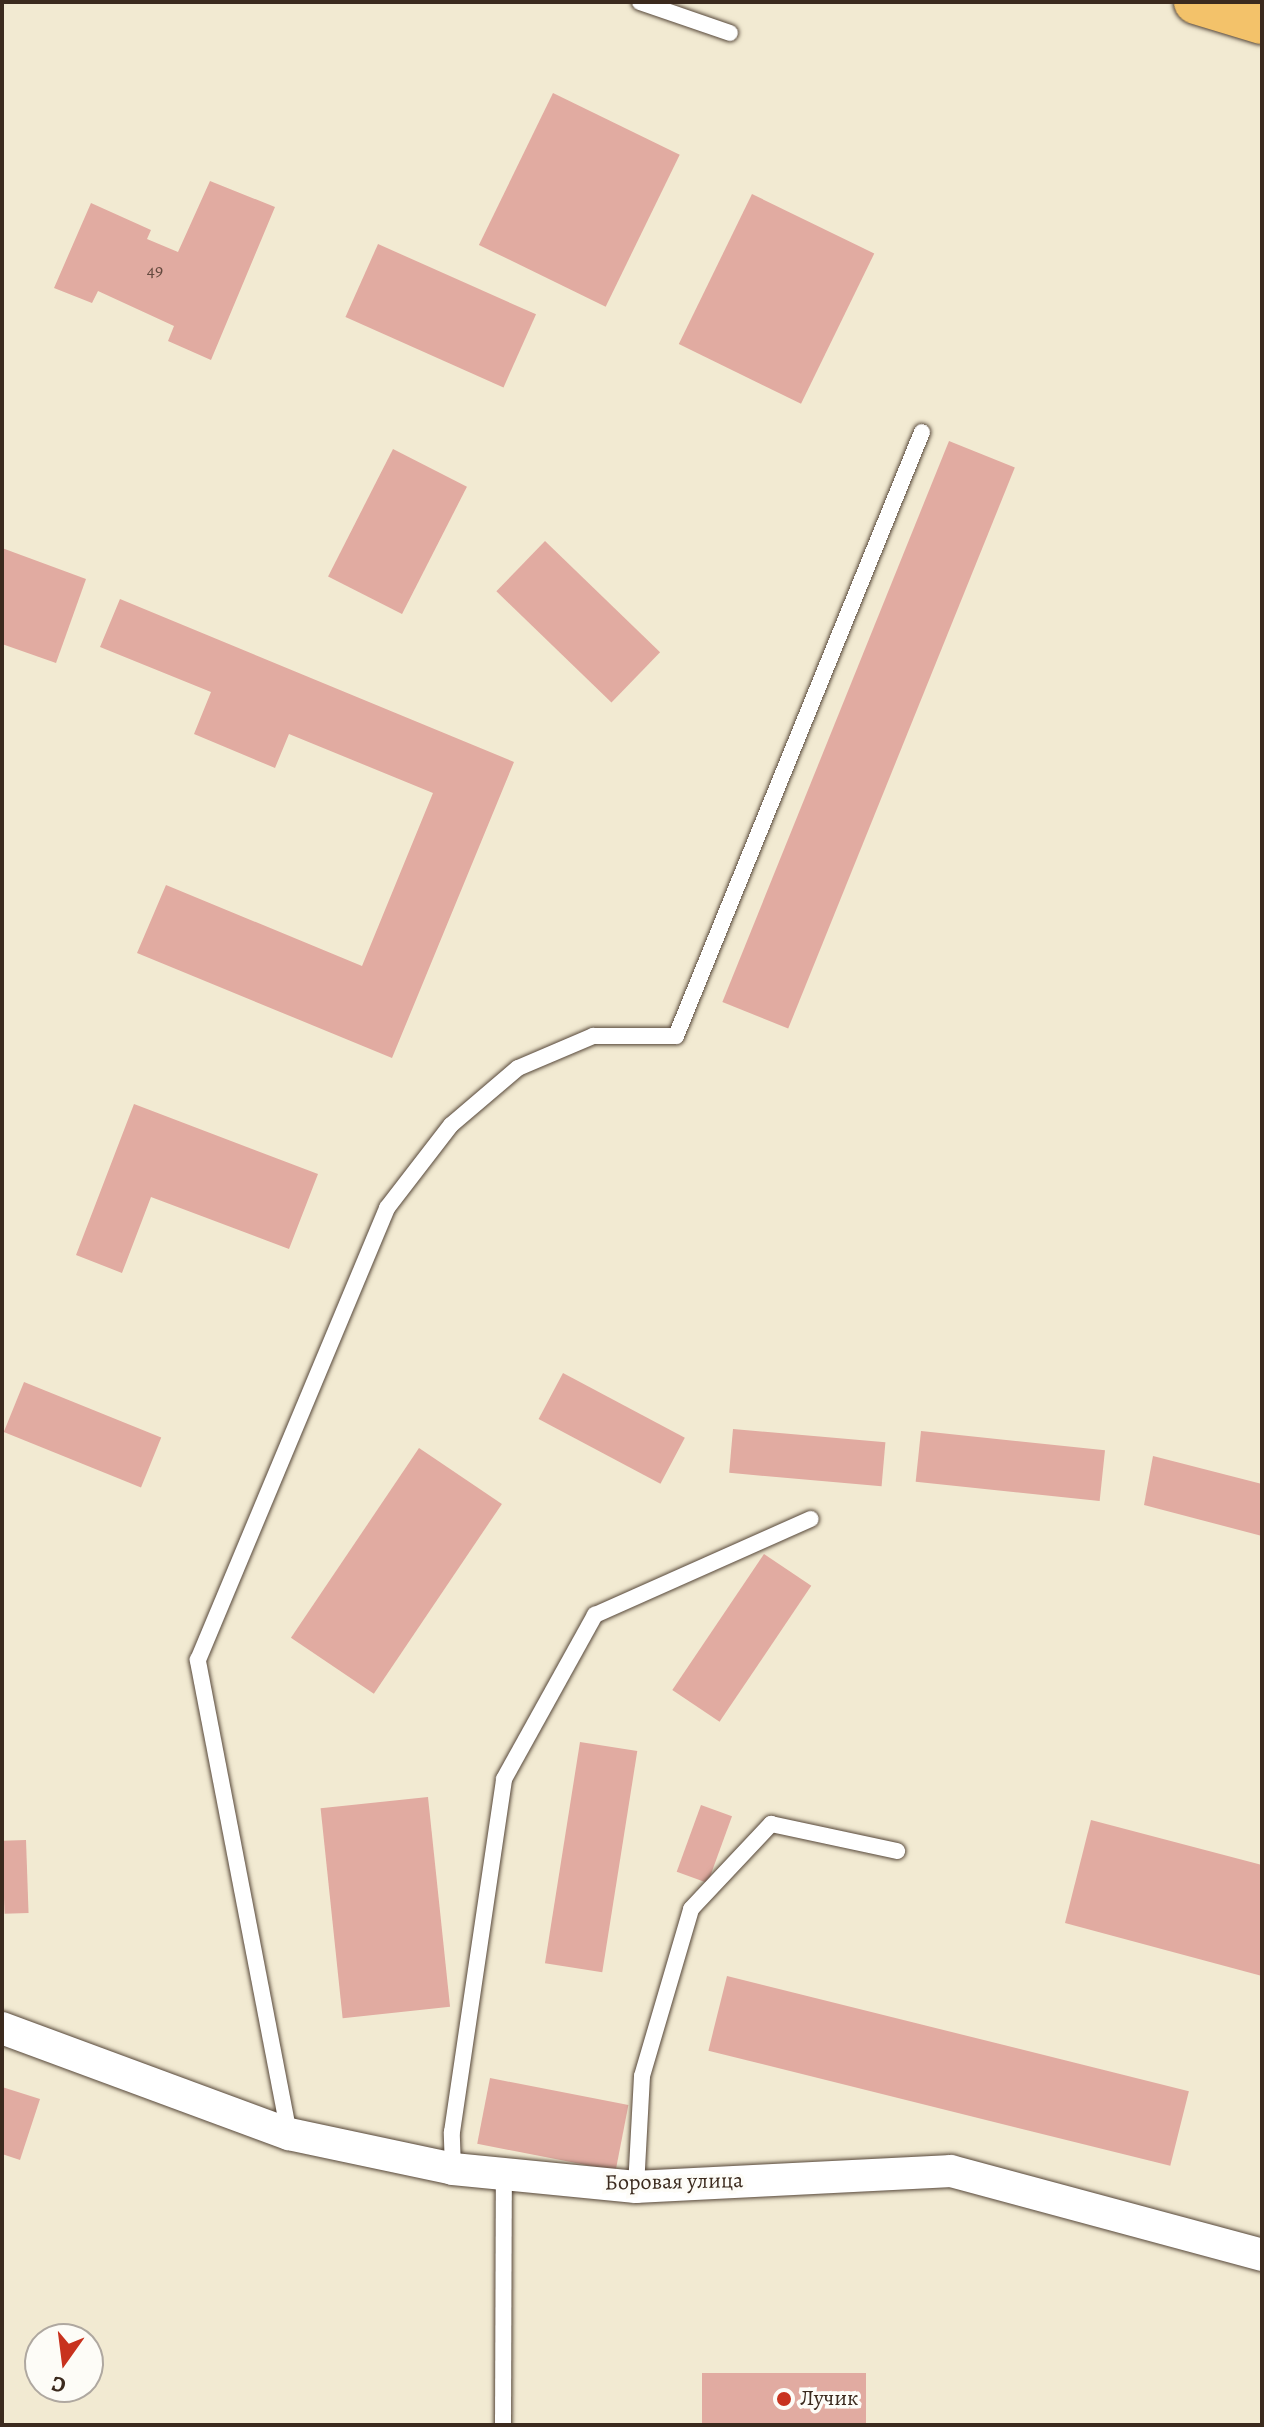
<!DOCTYPE html>
<html>
<head>
<meta charset="utf-8">
<style>
	body { margin:0 }
	#map { position:relative; width:1264px; height:2427px; overflow:hidden; background:#f2ead2; font-family:Alegreya,serif }
	div>[style] { position:absolute }
	.building>* { inset:0; background:#e1aba1; transform-origin:0 0 }
	.roads { filter:drop-shadow(0 0 2px #564739) drop-shadow(0 0 2px #564739) }
	.service>* { height:16px; margin:-8px; padding:0 8px; transform-origin:8px; border-radius:8px; background:#fff }
	.minor>* { height:32px; margin:-16px; padding:0 16px; transform-origin:16px; border-radius:16px; background:#fff }
	.primary>* { height:44px; margin:-22px; padding:0 22px; transform-origin:22px; border-radius:22px; background:#f3c26a }
	.dots>* { width:22px; height:22px; translate:-50% -50%; box-sizing:border-box; border:4px solid #fdfcf7; border-radius:50% }
	span { translate:-50% -50%; white-space:nowrap; text-align:center; line-height:1.15; -webkit-text-stroke:7px #fdfcf7; paint-order:stroke }
	.number-label { font-size:18px; color:#644a3f }
	.number-label span { -webkit-text-stroke-width:0 }
	.street-label { font-size:22px; color:#3b2a1e }
	.poi-label { font-size:22px; color:#3b2a1e }
	.left { translate:0 -50%; text-align:left }
	.frame { position:absolute; inset:0; border:4px solid #3b2a1e; pointer-events:none }
	.north { position:absolute; left:24px; top:2323px; width:80px; height:80px; box-sizing:border-box; background:#fdfcf7; border:2px solid #afa8a0; border-radius:50%; rotate:194deg; font-size:22px; font-weight:700; line-height:32px; text-align:center; color:#3b2a1e }
	.north::after { content:''; display:block; margin:auto; width:28px; height:36px; background:#c8321e; clip-path:polygon(50% 0,100% 100%,50% 72%,0 100%) }
</style>
</head>
<body>
<div id="map">
	<div class="building">
		<i style="left:553px;top:93px;width:141px;height:169px;rotate:26deg"></i>
		<i style="clip-path:polygon(210px 181px,275px 207px,211px 360px,168px 341px,174px 326px,98px 291px,92px 303px,54px 288px,91px 203px,151px 230px,147px 239px,178px 252px)"></i>
		<i style="left:752px;top:194px;width:136px;height:167px;rotate:26deg"></i>
		<i style="left:378px;top:244px;width:173px;height:80px;rotate:24deg"></i>
		<i style="left:949px;top:441px;width:71px;height:605px;rotate:22deg"></i>
		<i style="left:393px;top:449px;width:83px;height:143px;rotate:27deg"></i>
		<i style="left:545px;top:541px;width:160px;height:70px;rotate:44deg"></i>
		<i style="clip-path:polygon(2px 548px,86px 579px,56px 663px,2px 644px)"></i>
		<i style="clip-path:polygon(120px 599px,514px 762px,392px 1058px,137px 953px,166px 885px,362px 966px,433px 793px,289px 734px,275px 768px,194px 734px,211px 692px,100px 647px)"></i>
		<i style="clip-path:polygon(134px 1104px,318px 1174px,289px 1249px,151px 1197px,122px 1273px,76px 1255px)"></i>
		<i style="left:563px;top:1373px;width:138px;height:52px;rotate:28deg"></i>
		<i style="left:24px;top:1382px;width:148px;height:54px;rotate:22deg"></i>
		<i style="left:733px;top:1429px;width:153px;height:44px;rotate:5deg"></i>
		<i style="left:921px;top:1431px;width:185px;height:51px;rotate:6deg"></i>
		<i style="left:419px;top:1448px;width:100px;height:229px;rotate:34deg"></i>
		<i style="clip-path:polygon(1153px 1456px,1262px 1484px,1262px 1536px,1144px 1505px)"></i>
		<i style="left:764px;top:1554px;width:57px;height:164px;rotate:34deg"></i>
		<i style="left:580px;top:1742px;width:58px;height:224px;rotate:9deg"></i>
		<i style="left:428px;top:1797px;width:211px;height:108px;rotate:84deg"></i>
		<i style="left:701px;top:1805px;width:33px;height:71px;rotate:20deg"></i>
		<i style="clip-path:polygon(1091px 1820px,1262px 1865px,1262px 1976px,1065px 1923px)"></i>
		<i style="left:26px;top:1840px;width:73px;height:24px;rotate:88deg"></i>
		<i style="left:727px;top:1976px;width:476px;height:77px;rotate:14deg"></i>
		<i style="left:490px;top:2078px;width:141px;height:67px;rotate:11deg"></i>
		<i style="clip-path:polygon(2px 2087px,40px 2099px,20px 2160px,2px 2154px)"></i>
		<i style="left:702px;top:2373px;width:164px;height:52px"></i>
	</div>
	<div class="roads">
		<div class="service">
			<i style="left:640px;top:2px;width:95px;rotate:19deg"></i>
			<i style="left:289px;top:2134px;width:483px;rotate:-100.9deg"></i>
			<i style="left:198px;top:1660px;width:490px;rotate:-67.3deg"></i>
			<i style="left:387px;top:1208px;width:105px;rotate:-52.4deg"></i>
			<i style="left:451px;top:1125px;width:88px;rotate:-40.4deg"></i>
			<i style="left:518px;top:1068px;width:82px;rotate:-23.1deg"></i>
			<i style="left:593px;top:1036px;width:83px"></i>
			<i style="left:676px;top:1036px;width:652px;rotate:-67.84deg"></i>
			<i style="left:453px;top:2169px;width:37px;rotate:-92deg"></i>
			<i style="left:452px;top:2132px;width:357px;rotate:-81.6deg"></i>
			<i style="left:504px;top:1779px;width:188px;rotate:-61deg"></i>
			<i style="left:595px;top:1615px;width:236px;rotate:-24deg"></i>
			<i style="left:636px;top:2187px;width:111px;rotate:-86.9deg"></i>
			<i style="left:642px;top:2076px;width:174px;rotate:-73.6deg"></i>
			<i style="left:691px;top:1909px;width:117px;rotate:-46.7deg"></i>
			<i style="left:771px;top:1824px;width:129px;rotate:12.1deg"></i>
			<i style="left:503px;top:2425px;width:251px;rotate:-89.8deg"></i>
		</div>
		<div class="minor">
			<i style="left:2px;top:2028px;width:306px;rotate:20.3deg"></i>
			<i style="left:289px;top:2134px;width:168px;rotate:12deg"></i>
			<i style="left:453px;top:2169px;width:184px;rotate:5.6deg"></i>
			<i style="left:636px;top:2187px;width:315px;rotate:-2.9deg"></i>
			<i style="left:951px;top:2171px;width:322px;rotate:15.1deg"></i>
		</div>
		<div class="primary">
			<i style="left:1196px;top:2px;width:69px;rotate:16.9deg"></i>
		</div>
	</div>
	<div class="dots">
		<i style="left:784px;top:2399px;background:#c8321e"></i>
	</div>
	<div class="number-label">
		<span style="left:155px;top:270px">49</span>
	</div>
	<div class="street-label">
		<span style="left:674px;top:2182px;rotate:-1deg">Боровая улица</span>
	</div>
	<div class="poi-label">
		<span class="left" style="left:800px;top:2399px">Лучик</span>
	</div>
	<div class="frame"></div>
	<div class="north">С</div>
</div>
</body>
</html>
